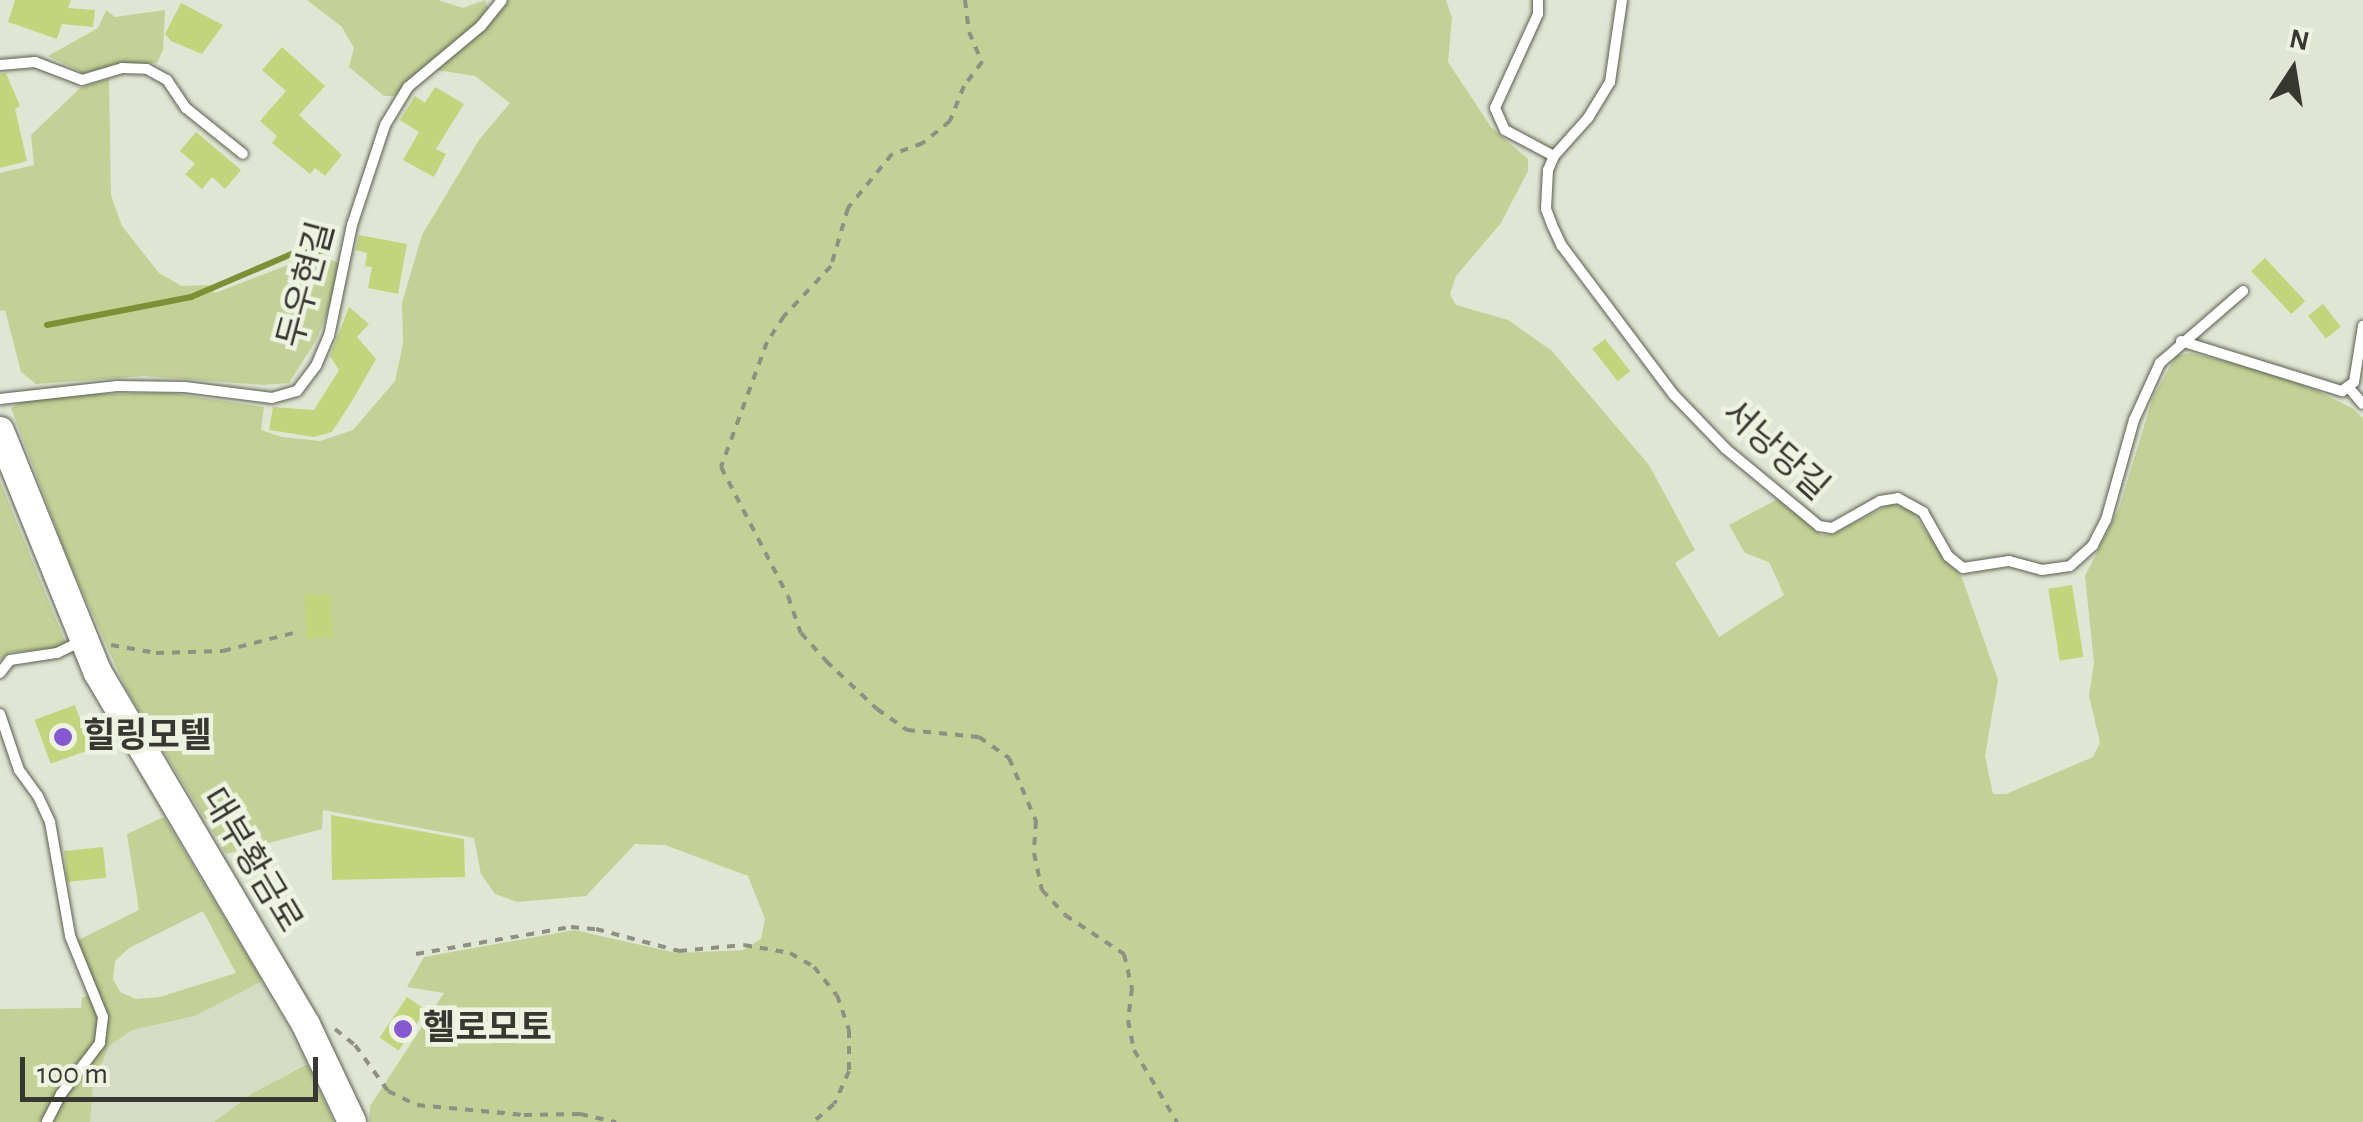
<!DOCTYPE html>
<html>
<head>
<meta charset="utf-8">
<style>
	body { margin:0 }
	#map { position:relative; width:2363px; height:1122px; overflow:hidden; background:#e1e6d4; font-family:"Alegreya Sans","Noto Sans KR",sans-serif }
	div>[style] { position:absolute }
	.built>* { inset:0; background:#d5dcc3 }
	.green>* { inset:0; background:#c3d096 }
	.stream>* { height:6px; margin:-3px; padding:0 3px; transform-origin:3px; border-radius:3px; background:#7f8f36 }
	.building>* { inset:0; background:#c2d57c; transform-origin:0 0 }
	.path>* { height:4px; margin-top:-2px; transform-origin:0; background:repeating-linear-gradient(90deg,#8d9083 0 8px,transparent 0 16px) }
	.roads { filter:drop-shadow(0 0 2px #5a5e4f) drop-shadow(0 0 2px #5a5e4f) }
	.lane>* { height:10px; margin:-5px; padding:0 5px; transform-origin:5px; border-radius:5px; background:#fff }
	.secondary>* { height:28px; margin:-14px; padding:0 14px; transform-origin:14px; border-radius:14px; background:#fff }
	.dots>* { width:28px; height:28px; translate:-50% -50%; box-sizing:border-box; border:5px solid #eef3e1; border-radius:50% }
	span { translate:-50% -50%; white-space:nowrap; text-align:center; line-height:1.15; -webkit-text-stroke:9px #eef3e1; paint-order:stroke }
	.street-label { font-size:35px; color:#373831 }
	.poi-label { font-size:35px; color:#373831; font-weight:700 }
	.left { translate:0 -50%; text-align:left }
	.north { position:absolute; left:2243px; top:20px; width:100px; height:100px; -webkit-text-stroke:8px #eef3e1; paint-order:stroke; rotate:12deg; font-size:28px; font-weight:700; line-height:40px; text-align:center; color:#373831 }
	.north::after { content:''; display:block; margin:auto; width:35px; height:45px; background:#373831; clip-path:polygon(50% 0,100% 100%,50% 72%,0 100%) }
	.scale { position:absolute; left:20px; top:1057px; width:298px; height:45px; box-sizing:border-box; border:5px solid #373831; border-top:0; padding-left:12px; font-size:30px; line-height:35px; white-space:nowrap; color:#373831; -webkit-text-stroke:8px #eef3e1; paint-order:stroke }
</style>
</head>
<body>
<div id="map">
	<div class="built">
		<i style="clip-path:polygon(262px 981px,307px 1063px,253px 1093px,214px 1122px,90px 1122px,93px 1084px,109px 1046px,132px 1030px,195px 1016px)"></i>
	</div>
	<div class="green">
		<i style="clip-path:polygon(307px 0,438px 0,463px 8px,485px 0,488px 7px,476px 25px,394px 96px,384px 96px,349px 67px,354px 48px,342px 27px)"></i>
		<i style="clip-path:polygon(506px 0,1446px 0,1452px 17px,1448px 62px,1491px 127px,1528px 159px,1528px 171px,1501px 223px,1456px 276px,1450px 294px,1456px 305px,1508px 320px,1552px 351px,1649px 465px,1695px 550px,1675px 563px,1719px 637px,1784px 595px,1769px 562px,1745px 553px,1729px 525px,1778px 499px,1821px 535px,1831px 535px,1891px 504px,1912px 511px,1949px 565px,1961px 575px,1998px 680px,1985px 756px,1993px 794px,2006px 794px,2093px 757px,2100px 742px,2089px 696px,2094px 663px,2085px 576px,2119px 508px,2153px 397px,2176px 356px,2190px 353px,2254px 368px,2297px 381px,2352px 408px,2363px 418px,2363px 1122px,369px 1122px,370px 1106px,444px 993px,407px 987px,424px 957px,574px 930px,677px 953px,743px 950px,761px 939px,765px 919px,748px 876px,665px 845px,635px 844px,586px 896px,517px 902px,495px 894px,481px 874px,474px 838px,323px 810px,322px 829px,226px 854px,126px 689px,68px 559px,11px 408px,23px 400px,84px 394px,170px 393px,264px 407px,261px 430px,282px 437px,320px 441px,353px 430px,395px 381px,403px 344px,402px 303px,422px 235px,479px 140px,510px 103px,475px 76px,437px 70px)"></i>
		<i style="clip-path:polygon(106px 10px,115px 17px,165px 10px,163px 50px,157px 63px,115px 65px,87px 75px,48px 56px,98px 28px)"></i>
		<i style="clip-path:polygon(109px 79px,111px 195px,122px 226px,159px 273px,182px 286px,208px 285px,215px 293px,296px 262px,324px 257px,339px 263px,337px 287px,317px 339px,289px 383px,263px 385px,144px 376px,36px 384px,21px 372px,5px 310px,0 311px,0 173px,34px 165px,31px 135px,80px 88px)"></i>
		<i style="clip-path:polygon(0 481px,66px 644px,53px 649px,11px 652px,0 660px)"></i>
		<i style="clip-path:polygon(evenodd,164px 817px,262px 981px,195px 1016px,132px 1030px,109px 1046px,93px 1084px,90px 1122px,52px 1122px,63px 1098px,104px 1043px,107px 1030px,106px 1015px,81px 962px,78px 940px,139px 910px,127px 834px,164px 817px,203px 911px,236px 973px,160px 997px,136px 999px,120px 992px,113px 979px,115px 961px,129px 948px,203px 911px)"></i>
		<i style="clip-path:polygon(89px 995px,100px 1021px,96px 1042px,61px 1084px,42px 1122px,0 1122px,0 1009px,81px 1008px,82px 998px)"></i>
		<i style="clip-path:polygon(307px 1064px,334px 1122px,214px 1122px,253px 1093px)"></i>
	</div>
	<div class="stream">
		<i style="left:47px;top:325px;width:147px;rotate:-11deg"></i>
		<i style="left:191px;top:297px;width:110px;rotate:-23.1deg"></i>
		<i style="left:292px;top:254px;width:33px;rotate:-7deg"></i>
	</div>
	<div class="building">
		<i style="clip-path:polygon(15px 0,71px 0,68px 8px,95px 10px,93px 27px,62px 24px,57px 39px,8px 22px)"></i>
		<i style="clip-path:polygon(181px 3px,223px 25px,202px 54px,171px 41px,165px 34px)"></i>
		<i style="clip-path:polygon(282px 47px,325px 86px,299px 115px,342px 155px,325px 176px,315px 168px,310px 174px,272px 143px,277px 136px,260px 121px,286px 91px,262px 70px)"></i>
		<i style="clip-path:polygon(6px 73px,20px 106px,15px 109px,27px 161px,0 168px,0 74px)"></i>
		<i style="clip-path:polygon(435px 87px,464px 104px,436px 149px,446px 154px,434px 177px,403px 160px,419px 132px,400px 120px,415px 96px,425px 103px)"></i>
		<i style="clip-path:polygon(196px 132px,241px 170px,225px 189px,212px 177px,202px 189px,185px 174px,195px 164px,180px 151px)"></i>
		<i style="clip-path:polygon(359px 235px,407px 244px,398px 294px,368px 288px,372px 267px,365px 266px,367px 253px,356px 250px)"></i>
		<i style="left:2265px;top:258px;width:59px;height:19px;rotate:47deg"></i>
		<i style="left:2323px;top:304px;width:29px;height:19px;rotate:52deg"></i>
		<i style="clip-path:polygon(349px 307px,369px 324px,357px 337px,376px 359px,352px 401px,332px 432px,314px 437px,269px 430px,273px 407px,314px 410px,339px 370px,330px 356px)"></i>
		<i style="left:1605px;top:339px;width:41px;height:16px;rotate:52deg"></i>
		<i style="left:2072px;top:585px;width:73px;height:24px;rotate:81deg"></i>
		<i style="left:330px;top:594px;width:43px;height:26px;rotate:87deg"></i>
		<i style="left:75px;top:705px;width:47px;height:43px;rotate:70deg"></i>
		<i style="clip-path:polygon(331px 815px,464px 839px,465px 877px,332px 880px)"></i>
		<i style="left:103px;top:847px;width:31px;height:39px;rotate:84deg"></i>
		<i style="left:407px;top:997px;width:23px;height:49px;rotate:34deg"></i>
	</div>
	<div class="path">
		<i style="left:965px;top:0;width:32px;rotate:83deg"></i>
		<i style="left:969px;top:32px;width:33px;rotate:67deg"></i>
		<i style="left:982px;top:62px;width:30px;rotate:127deg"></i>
		<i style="left:964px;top:86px;width:38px;rotate:112deg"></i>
		<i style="left:950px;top:121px;width:35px;rotate:141deg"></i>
		<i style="left:923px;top:143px;width:33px;rotate:160deg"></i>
		<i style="left:892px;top:154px;width:70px;rotate:129.2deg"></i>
		<i style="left:848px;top:208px;width:60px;rotate:106.3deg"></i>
		<i style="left:831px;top:266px;width:69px;rotate:133.2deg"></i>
		<i style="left:784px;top:316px;width:31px;rotate:123deg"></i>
		<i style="left:767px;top:342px;width:133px;rotate:110.2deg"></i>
		<i style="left:721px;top:467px;width:145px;rotate:62.6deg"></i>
		<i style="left:788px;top:596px;width:39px;rotate:71deg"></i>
		<i style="left:801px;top:633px;width:38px;rotate:48deg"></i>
		<i style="left:826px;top:661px;width:70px;rotate:43.3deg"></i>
		<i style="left:877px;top:709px;width:37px;rotate:35deg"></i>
		<i style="left:907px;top:730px;width:72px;rotate:5.6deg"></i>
		<i style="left:979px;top:737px;width:37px;rotate:35deg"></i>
		<i style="left:1009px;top:758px;width:69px;rotate:66.8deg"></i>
		<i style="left:1036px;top:821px;width:32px;rotate:94deg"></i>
		<i style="left:1034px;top:853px;width:38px;rotate:78deg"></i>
		<i style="left:1042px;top:890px;width:34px;rotate:47deg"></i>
		<i style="left:1065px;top:915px;width:71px;rotate:33.5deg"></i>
		<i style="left:1124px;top:954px;width:35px;rotate:77deg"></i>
		<i style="left:1132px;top:988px;width:32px;rotate:97deg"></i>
		<i style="left:1128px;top:1020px;width:31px;rotate:79deg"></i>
		<i style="left:1134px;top:1050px;width:84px;rotate:59.2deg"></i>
		<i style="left:111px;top:645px;width:46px;rotate:10.1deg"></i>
		<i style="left:156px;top:653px;width:67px;rotate:-1.7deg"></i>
		<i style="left:223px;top:651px;width:72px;rotate:-14.4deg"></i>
		<i style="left:416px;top:954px;width:157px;rotate:-9.9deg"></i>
		<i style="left:571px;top:927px;width:25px;rotate:5deg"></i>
		<i style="left:596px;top:929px;width:86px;rotate:14.8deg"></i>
		<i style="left:679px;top:951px;width:65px;rotate:-5.3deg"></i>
		<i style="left:744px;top:945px;width:47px;rotate:9.9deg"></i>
		<i style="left:790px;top:953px;width:28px;rotate:30deg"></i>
		<i style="left:814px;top:967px;width:36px;rotate:51deg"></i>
		<i style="left:837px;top:995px;width:37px;rotate:71deg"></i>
		<i style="left:849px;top:1030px;width:41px;rotate:90deg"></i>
		<i style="left:849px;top:1071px;width:36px;rotate:114deg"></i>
		<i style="left:834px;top:1104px;width:28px;rotate:139deg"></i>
		<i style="left:335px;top:1029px;width:26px;rotate:39deg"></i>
		<i style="left:355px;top:1045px;width:57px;rotate:54.3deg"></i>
		<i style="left:388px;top:1091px;width:32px;rotate:26deg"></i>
		<i style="left:417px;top:1105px;width:107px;rotate:5.3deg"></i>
		<i style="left:524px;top:1115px;width:56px;rotate:-1deg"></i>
		<i style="left:580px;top:1114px;width:37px;rotate:13deg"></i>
	</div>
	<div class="roads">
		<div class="lane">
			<i style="left:1538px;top:0;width:14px;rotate:90deg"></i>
			<i style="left:1538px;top:14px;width:103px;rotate:114.6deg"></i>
			<i style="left:1495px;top:108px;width:24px;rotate:66deg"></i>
			<i style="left:1505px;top:130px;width:55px;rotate:28deg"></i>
			<i style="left:1622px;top:0;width:83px;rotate:98.3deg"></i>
			<i style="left:1610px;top:82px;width:42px;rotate:121.4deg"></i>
			<i style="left:1588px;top:118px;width:51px;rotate:131.8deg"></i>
			<i style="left:1554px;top:156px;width:15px;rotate:113deg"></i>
			<i style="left:1548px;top:170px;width:39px;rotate:93deg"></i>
			<i style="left:1546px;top:209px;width:17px;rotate:69deg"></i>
			<i style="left:1552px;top:225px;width:23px;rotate:65deg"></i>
			<i style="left:1562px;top:246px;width:186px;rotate:53.1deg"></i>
			<i style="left:1674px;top:395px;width:75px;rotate:46.1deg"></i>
			<i style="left:1726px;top:449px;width:121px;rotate:39.6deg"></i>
			<i style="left:1819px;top:526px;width:13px;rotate:9deg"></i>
			<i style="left:1832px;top:528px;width:55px;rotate:-29.4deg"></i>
			<i style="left:1880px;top:501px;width:18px;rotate:-9deg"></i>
			<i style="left:1898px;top:498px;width:29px;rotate:29deg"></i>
			<i style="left:1923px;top:512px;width:51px;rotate:60.4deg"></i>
			<i style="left:1948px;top:556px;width:19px;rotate:39deg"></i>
			<i style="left:1963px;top:568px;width:47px;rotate:-8.7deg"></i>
			<i style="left:2009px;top:561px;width:34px;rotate:15deg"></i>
			<i style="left:2042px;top:570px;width:28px;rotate:-8deg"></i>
			<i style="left:2070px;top:566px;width:31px;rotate:-42deg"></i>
			<i style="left:2093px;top:545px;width:28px;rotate:-63deg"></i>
			<i style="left:2106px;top:520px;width:104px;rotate:-74.4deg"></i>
			<i style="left:2134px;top:420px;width:63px;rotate:-65.5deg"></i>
			<i style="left:2160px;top:363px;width:110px;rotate:-40.9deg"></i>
			<i style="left:0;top:65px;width:35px;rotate:-5deg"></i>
			<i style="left:35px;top:62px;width:50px;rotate:21deg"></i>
			<i style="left:82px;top:80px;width:42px;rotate:-16.7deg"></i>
			<i style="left:122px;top:68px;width:25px;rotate:2deg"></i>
			<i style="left:147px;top:69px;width:23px;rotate:29deg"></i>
			<i style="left:167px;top:80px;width:34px;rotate:56deg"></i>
			<i style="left:186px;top:108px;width:73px;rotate:38.9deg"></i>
			<i style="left:2181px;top:341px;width:169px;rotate:17.3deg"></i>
			<i style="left:2342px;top:391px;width:15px;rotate:-37deg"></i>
			<i style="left:2354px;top:382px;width:57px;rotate:-80.9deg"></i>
			<i style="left:2349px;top:388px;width:21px;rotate:49deg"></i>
			<i style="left:0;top:399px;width:118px;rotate:-6.3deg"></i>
			<i style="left:117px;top:386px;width:68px;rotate:0.8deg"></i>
			<i style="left:185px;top:387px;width:88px;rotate:7.2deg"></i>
			<i style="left:272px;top:398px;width:26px;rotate:-16deg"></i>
			<i style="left:297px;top:391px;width:31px;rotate:-53deg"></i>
			<i style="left:316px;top:366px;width:33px;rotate:-67deg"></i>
			<i style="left:329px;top:336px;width:113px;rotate:-78.3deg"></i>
			<i style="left:352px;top:225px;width:105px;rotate:-71.7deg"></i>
			<i style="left:385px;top:125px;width:44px;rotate:-58.8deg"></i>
			<i style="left:408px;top:87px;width:95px;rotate:-39.9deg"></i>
			<i style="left:481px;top:26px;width:33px;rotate:-51deg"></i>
			<i style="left:0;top:673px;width:16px;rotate:-52deg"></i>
			<i style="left:10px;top:660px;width:48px;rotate:-8.5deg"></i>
			<i style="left:57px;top:653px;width:28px;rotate:-26deg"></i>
			<i style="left:0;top:714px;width:59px;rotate:71.3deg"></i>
			<i style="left:19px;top:770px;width:32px;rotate:54deg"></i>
			<i style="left:38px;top:796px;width:29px;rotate:65deg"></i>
			<i style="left:50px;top:822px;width:116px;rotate:80deg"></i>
			<i style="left:70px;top:936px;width:87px;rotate:67.8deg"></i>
			<i style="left:103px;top:1017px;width:26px;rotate:97deg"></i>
			<i style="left:100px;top:1043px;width:64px;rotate:127.4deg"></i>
			<i style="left:61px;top:1094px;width:31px;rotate:117deg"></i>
		</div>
		<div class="secondary">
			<i style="left:0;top:431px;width:261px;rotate:68deg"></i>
			<i style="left:98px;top:673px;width:409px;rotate:59.4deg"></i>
			<i style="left:306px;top:1025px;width:107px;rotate:64.6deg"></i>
		</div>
	</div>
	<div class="dots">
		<i style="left:63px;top:737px;background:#8758d1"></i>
		<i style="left:403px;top:1029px;background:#8758d1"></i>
	</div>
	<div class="street-label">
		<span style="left:307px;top:285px;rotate:-75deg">두우현길</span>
		<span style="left:1775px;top:451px;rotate:42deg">서낭당길</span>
		<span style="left:251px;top:861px;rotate:59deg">대부황금로</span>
	</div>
	<div class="poi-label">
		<span class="left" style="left:83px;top:737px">힐링모텔</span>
		<span class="left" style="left:423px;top:1029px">헬로모토</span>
	</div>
	<div class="north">N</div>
	<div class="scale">100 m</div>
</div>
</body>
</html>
